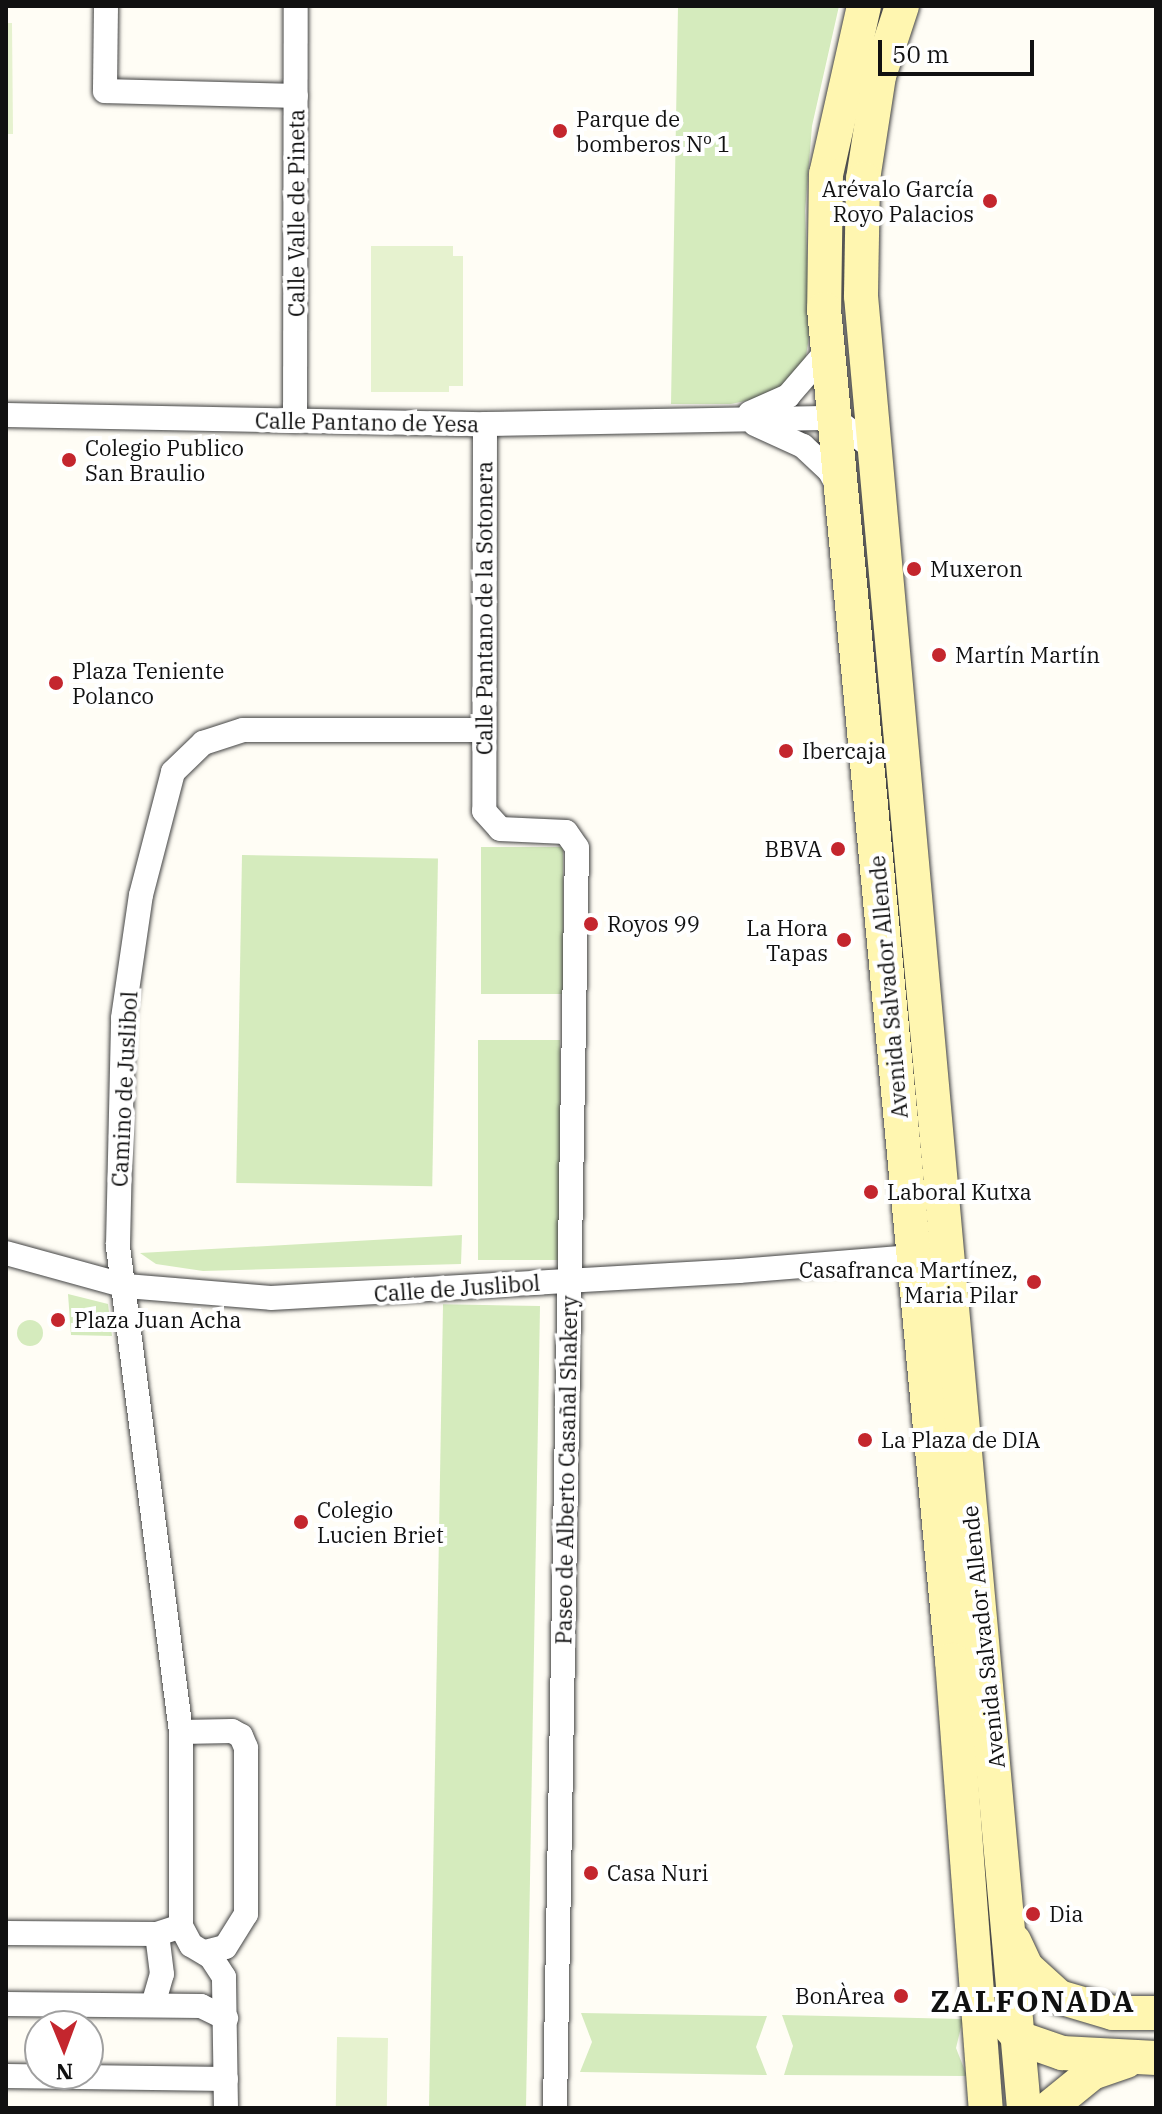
<!DOCTYPE html>
<html>
<head>
<meta charset="utf-8">
<style>
	body { margin:0 }
	#map { position:relative; width:1162px; height:2114px; overflow:hidden; background:#fffdf5; font-family:"IBM Plex Serif",serif }
	div>[style] { position:absolute }
	.green>* { inset:0; background:#d5ebbd; transform-origin:0 0 }
	.round { border-radius:50% }
	.pitch>* { inset:0; background:#e6f2cf; transform-origin:0 0 }
	.roads { filter:drop-shadow(0 0 2px #444) drop-shadow(0 0 2px #444) }
	.minor>* { height:24px; margin:-12px; padding:0 12px; transform-origin:12px; border-radius:12px; background:#fff }
	.secondary>* { height:34px; margin:-17px; padding:0 17px; transform-origin:17px; border-radius:17px; background:#fff6b0 }
	.dots>* { width:22px; height:22px; translate:-50% -50%; box-sizing:border-box; border:4px solid #fff; border-radius:50% }
	span { translate:-50% -50%; white-space:nowrap; text-align:center; line-height:1.15; -webkit-text-stroke:8px #fff; paint-order:stroke }
	.poi-label { font-size:22px; color:#111 }
	.left { translate:0 -50%; text-align:left }
	.right { translate:-100% -50%; text-align:right }
	.street-label { font-size:22px; color:#111 }
	.district-label { font-size:30px; color:#111; font-weight:700; letter-spacing:2px }
	.frame { position:absolute; inset:0; border:8px solid #111; pointer-events:none }
	.north { position:absolute; left:24px; top:2010px; width:80px; height:80px; box-sizing:border-box; background:#fff; border:2px solid #a0a0a0; border-radius:50%; rotate:179deg; font-size:22px; font-weight:700; line-height:32px; text-align:center; color:#111 }
	.north::after { content:''; display:block; margin:auto; width:28px; height:36px; background:#c4262e; clip-path:polygon(50% 0,100% 100%,50% 72%,0 100%) }
	.scale { position:absolute; left:878px; top:40px; width:156px; height:36px; box-sizing:border-box; border:4px solid #111; border-top:0; padding-left:10px; font-size:24px; line-height:28px; white-space:nowrap; color:#111; -webkit-text-stroke:6px #fff; paint-order:stroke }
</style>
</head>
<body>
<div id="map">
	<div class="green">
		<i style="clip-path:polygon(678px 6px,839px 6px,812px 126px,805px 211px,810px 330px,806px 356px,785px 386px,764px 397px,731px 404px,671px 404px)"></i>
		<i style="left:481px;top:847px;width:82px;height:147px"></i>
		<i style="left:242px;top:855px;width:196px;height:328px;rotate:1deg"></i>
		<i style="left:478px;top:1040px;width:82px;height:220px"></i>
		<i style="clip-path:polygon(462px 1235px,461px 1264px,203px 1271px,156px 1264px,140px 1253px)"></i>
		<i style="clip-path:polygon(68px 1294px,108px 1304px,112px 1336px,71px 1335px)"></i>
		<i style="left:540px;top:1306px;width:802px;height:97px;rotate:91deg"></i>
		<i class="round" style="left:17px;top:1320px;width:26px;height:26px"></i>
		<i style="clip-path:polygon(581px 2013px,767px 2016px,756px 2047px,767px 2075px,580px 2072px,592px 2042px)"></i>
		<i style="clip-path:polygon(782px 2015px,963px 2019px,956px 2048px,967px 2076px,784px 2075px,793px 2046px)"></i>
	</div>
	<div class="pitch">
		<i style="clip-path:polygon(6px 23px,12px 23px,13px 134px,6px 134px)"></i>
		<i style="clip-path:polygon(371px 246px,453px 246px,453px 256px,463px 256px,463px 386px,449px 386px,449px 392px,371px 392px)"></i>
		<i style="left:337px;top:2037px;width:51px;height:71px;rotate:1deg"></i>
	</div>
	<div class="roads">
		<div class="minor">
			<i style="left:106px;top:6px;width:85px;rotate:90.7deg"></i>
			<i style="left:105px;top:91px;width:191px;rotate:1.5deg"></i>
			<i style="left:750px;top:413px;width:42px;rotate:-24.1deg"></i>
			<i style="left:788px;top:396px;width:60px;rotate:-49.1deg"></i>
			<i style="left:6px;top:415px;width:479px;rotate:1.1deg"></i>
			<i style="left:485px;top:424px;width:339px;rotate:-1deg"></i>
			<i style="left:824px;top:418px;width:11px;rotate:5deg"></i>
			<i style="left:835px;top:419px;width:48px;rotate:37.3deg"></i>
			<i style="left:295px;top:421px;width:415px;rotate:-89.9deg"></i>
			<i style="left:485px;top:424px;width:387px;rotate:90.1deg"></i>
			<i style="left:484px;top:811px;width:24px;rotate:48deg"></i>
			<i style="left:500px;top:829px;width:66px;rotate:2.6deg"></i>
			<i style="left:566px;top:832px;width:19px;rotate:55deg"></i>
			<i style="left:577px;top:848px;width:1260px;rotate:91deg"></i>
			<i style="left:755px;top:424px;width:53px;rotate:24.6deg"></i>
			<i style="left:803px;top:446px;width:35px;rotate:43deg"></i>
			<i style="left:829px;top:470px;width:18px;rotate:61deg"></i>
			<i style="left:6px;top:1253px;width:124px;rotate:15.4deg"></i>
			<i style="left:126px;top:1286px;width:145px;rotate:4.7deg"></i>
			<i style="left:271px;top:1298px;width:469px;rotate:-3.3deg"></i>
			<i style="left:739px;top:1271px;width:174px;rotate:-4.6deg"></i>
			<i style="left:912px;top:1257px;width:17px;rotate:-31deg"></i>
			<i style="left:181px;top:1732px;width:51px;rotate:-1.1deg"></i>
			<i style="left:232px;top:1731px;width:10px;rotate:29deg"></i>
			<i style="left:241px;top:1736px;width:13px;rotate:67deg"></i>
			<i style="left:246px;top:1748px;width:166px;rotate:90deg"></i>
			<i style="left:246px;top:1914px;width:39px;rotate:122deg"></i>
			<i style="left:225px;top:1947px;width:21px;rotate:166deg"></i>
			<i style="left:6px;top:1933px;width:151px;rotate:0.4deg"></i>
			<i style="left:157px;top:1934px;width:25px;rotate:-18deg"></i>
			<i style="left:6px;top:2004px;width:195px;rotate:0.6deg"></i>
			<i style="left:201px;top:2006px;width:28px;rotate:26deg"></i>
			<i style="left:153px;top:2005px;width:32px;rotate:-74deg"></i>
			<i style="left:162px;top:1974px;width:40px;rotate:-97.1deg"></i>
			<i style="left:6px;top:2076px;width:220px;rotate:0.8deg"></i>
			<i style="left:226px;top:2108px;width:131px;rotate:-90.9deg"></i>
			<i style="left:224px;top:1977px;width:24px;rotate:-123deg"></i>
			<i style="left:211px;top:1957px;width:23px;rotate:-149deg"></i>
			<i style="left:191px;top:1945px;width:21px;rotate:-118deg"></i>
			<i style="left:181px;top:1926px;width:194px;rotate:-90deg"></i>
			<i style="left:181px;top:1732px;width:491px;rotate:-97.4deg"></i>
			<i style="left:118px;top:1245px;width:227px;rotate:-88.7deg"></i>
			<i style="left:123px;top:1018px;width:124px;rotate:-81.7deg"></i>
			<i style="left:141px;top:895px;width:127px;rotate:-75.4deg"></i>
			<i style="left:173px;top:772px;width:42px;rotate:-44deg"></i>
			<i style="left:203px;top:743px;width:42px;rotate:-18deg"></i>
			<i style="left:243px;top:730px;width:240px"></i>
		</div>
		<div class="secondary">
			<i style="left:864px;top:6px;width:172px;rotate:102.7deg"></i>
			<i style="left:826px;top:174px;width:135px;rotate:90.8deg"></i>
			<i style="left:824px;top:309px;width:1357px;rotate:84.59deg"></i>
			<i style="left:952px;top:1660px;width:449px;rotate:85.7deg"></i>
			<i style="left:902px;top:6px;width:74px;rotate:108.2deg"></i>
			<i style="left:879px;top:76px;width:104px;rotate:98.8deg"></i>
			<i style="left:863px;top:179px;width:117px;rotate:91deg"></i>
			<i style="left:861px;top:296px;width:1819px;rotate:84.86deg"></i>
			<i style="left:1014px;top:1941px;width:29px;rotate:65deg"></i>
			<i style="left:1026px;top:1967px;width:45px;rotate:42.3deg"></i>
			<i style="left:1059px;top:1997px;width:56px;rotate:16.5deg"></i>
			<i style="left:1113px;top:2013px;width:43px"></i>
			<i style="left:1007px;top:2024px;width:18px;rotate:49deg"></i>
			<i style="left:1019px;top:2038px;width:46px;rotate:19.2deg"></i>
			<i style="left:1062px;top:2053px;width:94px;rotate:3deg"></i>
			<i style="left:1049px;top:2108px;width:55px;rotate:-39.1deg"></i>
			<i style="left:1092px;top:2073px;width:36px;rotate:-19deg"></i>
		</div>
	</div>
	<div class="dots">
		<i style="left:560px;top:131px;background:#c4262e"></i>
		<i style="left:990px;top:201px;background:#c4262e"></i>
		<i style="left:69px;top:460px;background:#c4262e"></i>
		<i style="left:914px;top:569px;background:#c4262e"></i>
		<i style="left:939px;top:655px;background:#c4262e"></i>
		<i style="left:56px;top:683px;background:#c4262e"></i>
		<i style="left:786px;top:751px;background:#c4262e"></i>
		<i style="left:838px;top:849px;background:#c4262e"></i>
		<i style="left:591px;top:924px;background:#c4262e"></i>
		<i style="left:844px;top:940px;background:#c4262e"></i>
		<i style="left:871px;top:1192px;background:#c4262e"></i>
		<i style="left:1034px;top:1282px;background:#c4262e"></i>
		<i style="left:58px;top:1320px;background:#c4262e"></i>
		<i style="left:865px;top:1440px;background:#c4262e"></i>
		<i style="left:301px;top:1522px;background:#c4262e"></i>
		<i style="left:591px;top:1873px;background:#c4262e"></i>
		<i style="left:1033px;top:1914px;background:#c4262e"></i>
		<i style="left:901px;top:1996px;background:#c4262e"></i>
	</div>
	<div class="poi-label">
		<span class="left" style="left:576px;top:131px">Parque de<br>bomberos Nº 1</span>
		<span class="right" style="left:974px;top:201px">Arévalo García<br>Royo Palacios</span>
		<span class="left" style="left:85px;top:460px">Colegio Publico<br>San Braulio</span>
		<span class="left" style="left:930px;top:569px">Muxeron</span>
		<span class="left" style="left:955px;top:655px">Martín Martín</span>
		<span class="left" style="left:72px;top:683px">Plaza Teniente<br>Polanco</span>
		<span class="left" style="left:802px;top:751px">Ibercaja</span>
		<span class="right" style="left:822px;top:849px">BBVA</span>
		<span class="left" style="left:607px;top:924px">Royos 99</span>
		<span class="right" style="left:828px;top:940px">La Hora<br>Tapas</span>
		<span class="left" style="left:887px;top:1192px">Laboral Kutxa</span>
		<span class="right" style="left:1018px;top:1282px">Casafranca Martínez,<br>Maria Pilar</span>
		<span class="left" style="left:74px;top:1320px">Plaza Juan Acha</span>
		<span class="left" style="left:881px;top:1440px">La Plaza de DIA</span>
		<span class="left" style="left:317px;top:1522px">Colegio<br>Lucien Briet</span>
		<span class="left" style="left:607px;top:1873px">Casa Nuri</span>
		<span class="left" style="left:1049px;top:1914px">Dia</span>
		<span class="right" style="left:885px;top:1996px">BonÀrea</span>
	</div>
	<div class="street-label">
		<span style="left:296px;top:213px;rotate:-90deg">Calle Valle de Pineta</span>
		<span style="left:367px;top:422px;rotate:1deg">Calle Pantano de Yesa</span>
		<span style="left:484px;top:608px;rotate:-90deg">Calle Pantano de la Sotonera</span>
		<span style="left:888px;top:987px;rotate:-95deg">Avenida Salvador Allende</span>
		<span style="left:124px;top:1089px;rotate:-87deg">Camino de Juslibol</span>
		<span style="left:457px;top:1288px;rotate:-4deg">Calle de Juslibol</span>
		<span style="left:566px;top:1470px;rotate:-89deg">Paseo de Alberto Casañal Shakery</span>
		<span style="left:983px;top:1637px;rotate:-96deg">Avenida Salvador Allende</span>
	</div>
	<div class="district-label">
		<span style="left:1033px;top:2001px">ZALFONADA</span>
	</div>
	<div class="frame"></div>
	<div class="north">N</div>
	<div class="scale">50 m</div>
</div>
</body>
</html>
